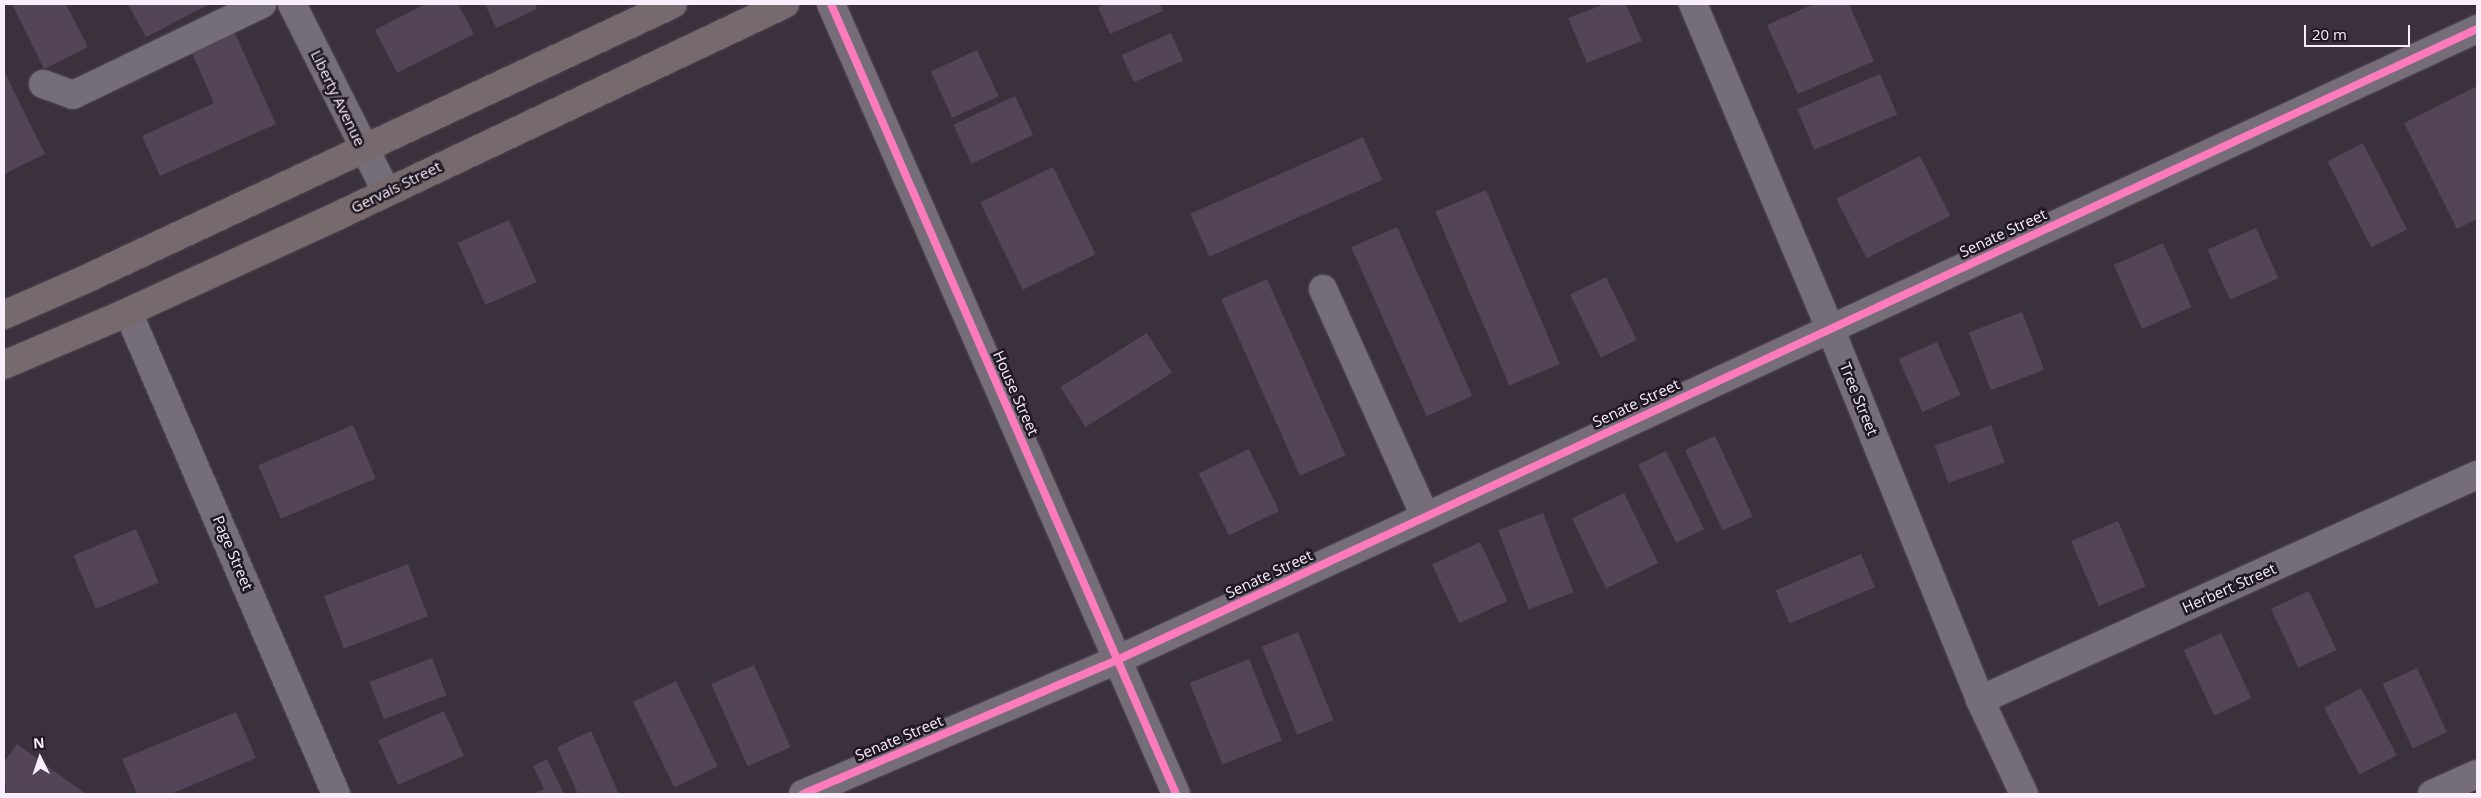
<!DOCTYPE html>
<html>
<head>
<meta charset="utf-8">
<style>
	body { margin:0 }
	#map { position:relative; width:2481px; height:798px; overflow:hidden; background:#3a313d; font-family:"Open Sans",sans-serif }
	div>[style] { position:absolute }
	.building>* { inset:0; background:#534457; transform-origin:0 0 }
	.roads { filter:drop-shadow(0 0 1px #554d57) drop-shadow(0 0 1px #554d57) }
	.minor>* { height:28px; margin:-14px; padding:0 14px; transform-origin:14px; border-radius:14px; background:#756d77 }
	.major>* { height:28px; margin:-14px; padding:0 14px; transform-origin:14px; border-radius:14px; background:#766a6e }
	.cycleway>* { height:8px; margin:-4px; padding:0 4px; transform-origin:4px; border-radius:4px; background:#fd7abc }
	span { translate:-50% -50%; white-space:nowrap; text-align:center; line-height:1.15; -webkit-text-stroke:5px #201822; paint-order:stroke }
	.street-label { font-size:15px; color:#f9eefc }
	.frame { position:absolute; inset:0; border:5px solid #f9eefc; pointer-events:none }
	.north { position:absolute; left:15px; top:733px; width:50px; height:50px; -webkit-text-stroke:4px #201822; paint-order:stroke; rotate:356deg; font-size:14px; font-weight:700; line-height:20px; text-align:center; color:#f9eefc }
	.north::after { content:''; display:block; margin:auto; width:18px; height:22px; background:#f9eefc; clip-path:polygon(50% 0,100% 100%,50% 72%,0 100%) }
	.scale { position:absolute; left:2304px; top:25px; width:106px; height:22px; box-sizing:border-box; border:2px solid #f9eefc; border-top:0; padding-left:6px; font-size:15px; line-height:18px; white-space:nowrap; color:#f9eefc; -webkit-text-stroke:4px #201822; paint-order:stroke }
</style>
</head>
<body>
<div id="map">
	<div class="building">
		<i style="clip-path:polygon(12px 4px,66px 4px,88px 47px,44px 69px)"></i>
		<i style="clip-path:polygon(128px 4px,210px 4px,146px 37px)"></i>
		<i style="clip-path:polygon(425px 4px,458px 4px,474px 34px,397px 73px,375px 30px)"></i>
		<i style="clip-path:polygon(485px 4px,535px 4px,537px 9px,496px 28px)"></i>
		<i style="clip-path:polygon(1106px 4px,1160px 4px,1163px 11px,1110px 34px,1098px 7px)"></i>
		<i style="clip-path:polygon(1605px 4px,1626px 4px,1642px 41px,1587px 63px,1568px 18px)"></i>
		<i style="clip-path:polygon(1814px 4px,1849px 4px,1874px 61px,1798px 94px,1767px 25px)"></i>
		<i style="clip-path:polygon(234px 31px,276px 124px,160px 176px,142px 136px,214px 103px,191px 51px)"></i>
		<i style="left:1171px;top:33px;width:30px;height:54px;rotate:66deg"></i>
		<i style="left:977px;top:50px;width:51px;height:51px;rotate:65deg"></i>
		<i style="clip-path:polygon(4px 71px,45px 154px,4px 174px)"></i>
		<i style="left:1880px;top:74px;width:44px;height:90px;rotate:67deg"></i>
		<i style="clip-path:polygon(2477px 86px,2477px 219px,2457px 229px,2404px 123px)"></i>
		<i style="left:1015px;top:96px;width:43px;height:68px;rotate:65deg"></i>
		<i style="left:1363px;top:137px;width:47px;height:189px;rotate:66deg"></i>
		<i style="left:2363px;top:143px;width:97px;height:40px;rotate:63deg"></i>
		<i style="left:1920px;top:156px;width:67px;height:94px;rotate:63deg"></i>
		<i style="left:1053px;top:167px;width:97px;height:81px;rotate:64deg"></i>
		<i style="left:1486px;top:190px;width:189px;height:55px;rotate:67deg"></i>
		<i style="left:509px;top:220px;width:68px;height:56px;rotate:66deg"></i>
		<i style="left:1397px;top:227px;width:185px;height:50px;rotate:66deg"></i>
		<i style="left:2256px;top:228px;width:55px;height:53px;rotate:66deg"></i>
		<i style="left:2163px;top:243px;width:70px;height:54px;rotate:66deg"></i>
		<i style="left:1606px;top:277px;width:70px;height:40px;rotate:64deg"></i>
		<i style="left:1267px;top:279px;width:193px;height:50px;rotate:66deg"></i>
		<i style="left:2022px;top:312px;width:62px;height:57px;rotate:69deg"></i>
		<i style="left:1147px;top:333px;width:47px;height:102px;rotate:58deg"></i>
		<i style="left:1937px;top:342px;width:58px;height:42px;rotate:66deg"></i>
		<i style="left:353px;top:425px;width:58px;height:103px;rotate:67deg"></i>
		<i style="left:1991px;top:425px;width:40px;height:60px;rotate:70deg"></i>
		<i style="left:1715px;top:436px;width:89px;height:33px;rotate:65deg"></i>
		<i style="left:1249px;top:449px;width:69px;height:56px;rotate:64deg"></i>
		<i style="left:1666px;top:451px;width:87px;height:31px;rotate:64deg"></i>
		<i style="left:1624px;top:493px;width:78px;height:58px;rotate:64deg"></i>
		<i style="left:1543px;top:513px;width:85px;height:48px;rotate:69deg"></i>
		<i style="left:2118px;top:521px;width:71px;height:51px;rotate:67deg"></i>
		<i style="left:136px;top:529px;width:58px;height:68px;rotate:67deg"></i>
		<i style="left:1480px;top:542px;width:65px;height:53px;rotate:65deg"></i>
		<i style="left:1861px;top:554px;width:36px;height:93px;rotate:67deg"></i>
		<i style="left:408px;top:564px;width:56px;height:90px;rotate:69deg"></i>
		<i style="left:2309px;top:591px;width:65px;height:42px;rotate:65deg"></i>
		<i style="left:1298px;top:632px;width:95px;height:39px;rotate:68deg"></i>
		<i style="left:2221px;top:633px;width:72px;height:41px;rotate:65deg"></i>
		<i style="left:432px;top:658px;width:40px;height:67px;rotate:69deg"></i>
		<i style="left:1249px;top:659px;width:88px;height:64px;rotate:68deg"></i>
		<i style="left:754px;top:665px;width:90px;height:47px;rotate:66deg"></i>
		<i style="left:2417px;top:668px;width:71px;height:38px;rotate:65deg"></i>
		<i style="left:676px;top:681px;width:95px;height:48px;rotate:64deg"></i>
		<i style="left:2361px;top:688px;width:76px;height:42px;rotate:62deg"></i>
		<i style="left:444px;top:711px;width:49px;height:72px;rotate:66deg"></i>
		<i style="clip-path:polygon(236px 712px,256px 758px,171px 794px,137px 794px,122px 759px)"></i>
		<i style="clip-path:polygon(591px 731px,619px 794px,578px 794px,557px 747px)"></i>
		<i style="clip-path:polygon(17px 744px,86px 794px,6px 794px,4px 762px)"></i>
		<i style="clip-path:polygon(547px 759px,564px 794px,534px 794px,544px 789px,533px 766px)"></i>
	</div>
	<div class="roads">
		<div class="minor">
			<i style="left:292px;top:4px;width:209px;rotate:63.3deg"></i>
			<i style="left:831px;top:4px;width:862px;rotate:66.41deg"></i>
			<i style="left:1693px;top:4px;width:352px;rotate:67.1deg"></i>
			<i style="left:1830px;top:328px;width:401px;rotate:68deg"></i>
			<i style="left:1980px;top:700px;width:104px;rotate:64.9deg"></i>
			<i style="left:43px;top:84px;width:32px;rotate:20deg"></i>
			<i style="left:73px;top:95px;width:210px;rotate:-25.7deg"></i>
			<i style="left:1323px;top:289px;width:249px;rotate:65.8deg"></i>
			<i style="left:128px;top:312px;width:525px;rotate:66.66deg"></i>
			<i style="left:1980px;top:700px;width:546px;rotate:-24.36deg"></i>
			<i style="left:803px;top:794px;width:341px;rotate:-23.1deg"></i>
			<i style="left:1117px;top:660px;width:1499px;rotate:-24.89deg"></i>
			<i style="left:2432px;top:794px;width:49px;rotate:-24deg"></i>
		</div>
		<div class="major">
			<i style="left:4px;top:315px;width:90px;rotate:-23.7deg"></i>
			<i style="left:86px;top:279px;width:648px;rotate:-25.1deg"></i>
			<i style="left:4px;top:365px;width:135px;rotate:-23.1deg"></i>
			<i style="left:128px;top:312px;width:226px;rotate:-24.6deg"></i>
			<i style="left:333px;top:218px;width:500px;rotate:-25.34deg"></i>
		</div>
	</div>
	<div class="cycleway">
		<i style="left:831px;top:4px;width:862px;rotate:66.41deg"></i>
		<i style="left:803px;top:794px;width:341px;rotate:-23.1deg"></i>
		<i style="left:1117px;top:660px;width:1499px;rotate:-24.89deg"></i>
	</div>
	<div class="street-label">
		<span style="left:338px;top:98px;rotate:64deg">Liberty Avenue</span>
		<span style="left:396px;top:187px;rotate:-26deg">Gervais Street</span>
		<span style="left:2003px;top:233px;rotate:-25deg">Senate Street</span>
		<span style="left:1016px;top:393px;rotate:66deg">House Street</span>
		<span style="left:1859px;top:399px;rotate:68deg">Tree Street</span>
		<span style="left:1636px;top:403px;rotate:-25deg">Senate Street</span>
		<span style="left:233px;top:553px;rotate:67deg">Page Street</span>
		<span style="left:1269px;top:574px;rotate:-25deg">Senate Street</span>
		<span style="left:2229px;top:588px;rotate:-24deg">Herbert Street</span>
		<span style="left:899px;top:738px;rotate:-23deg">Senate Street</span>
	</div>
	<div class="frame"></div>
	<div class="north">N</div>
	<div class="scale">20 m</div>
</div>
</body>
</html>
